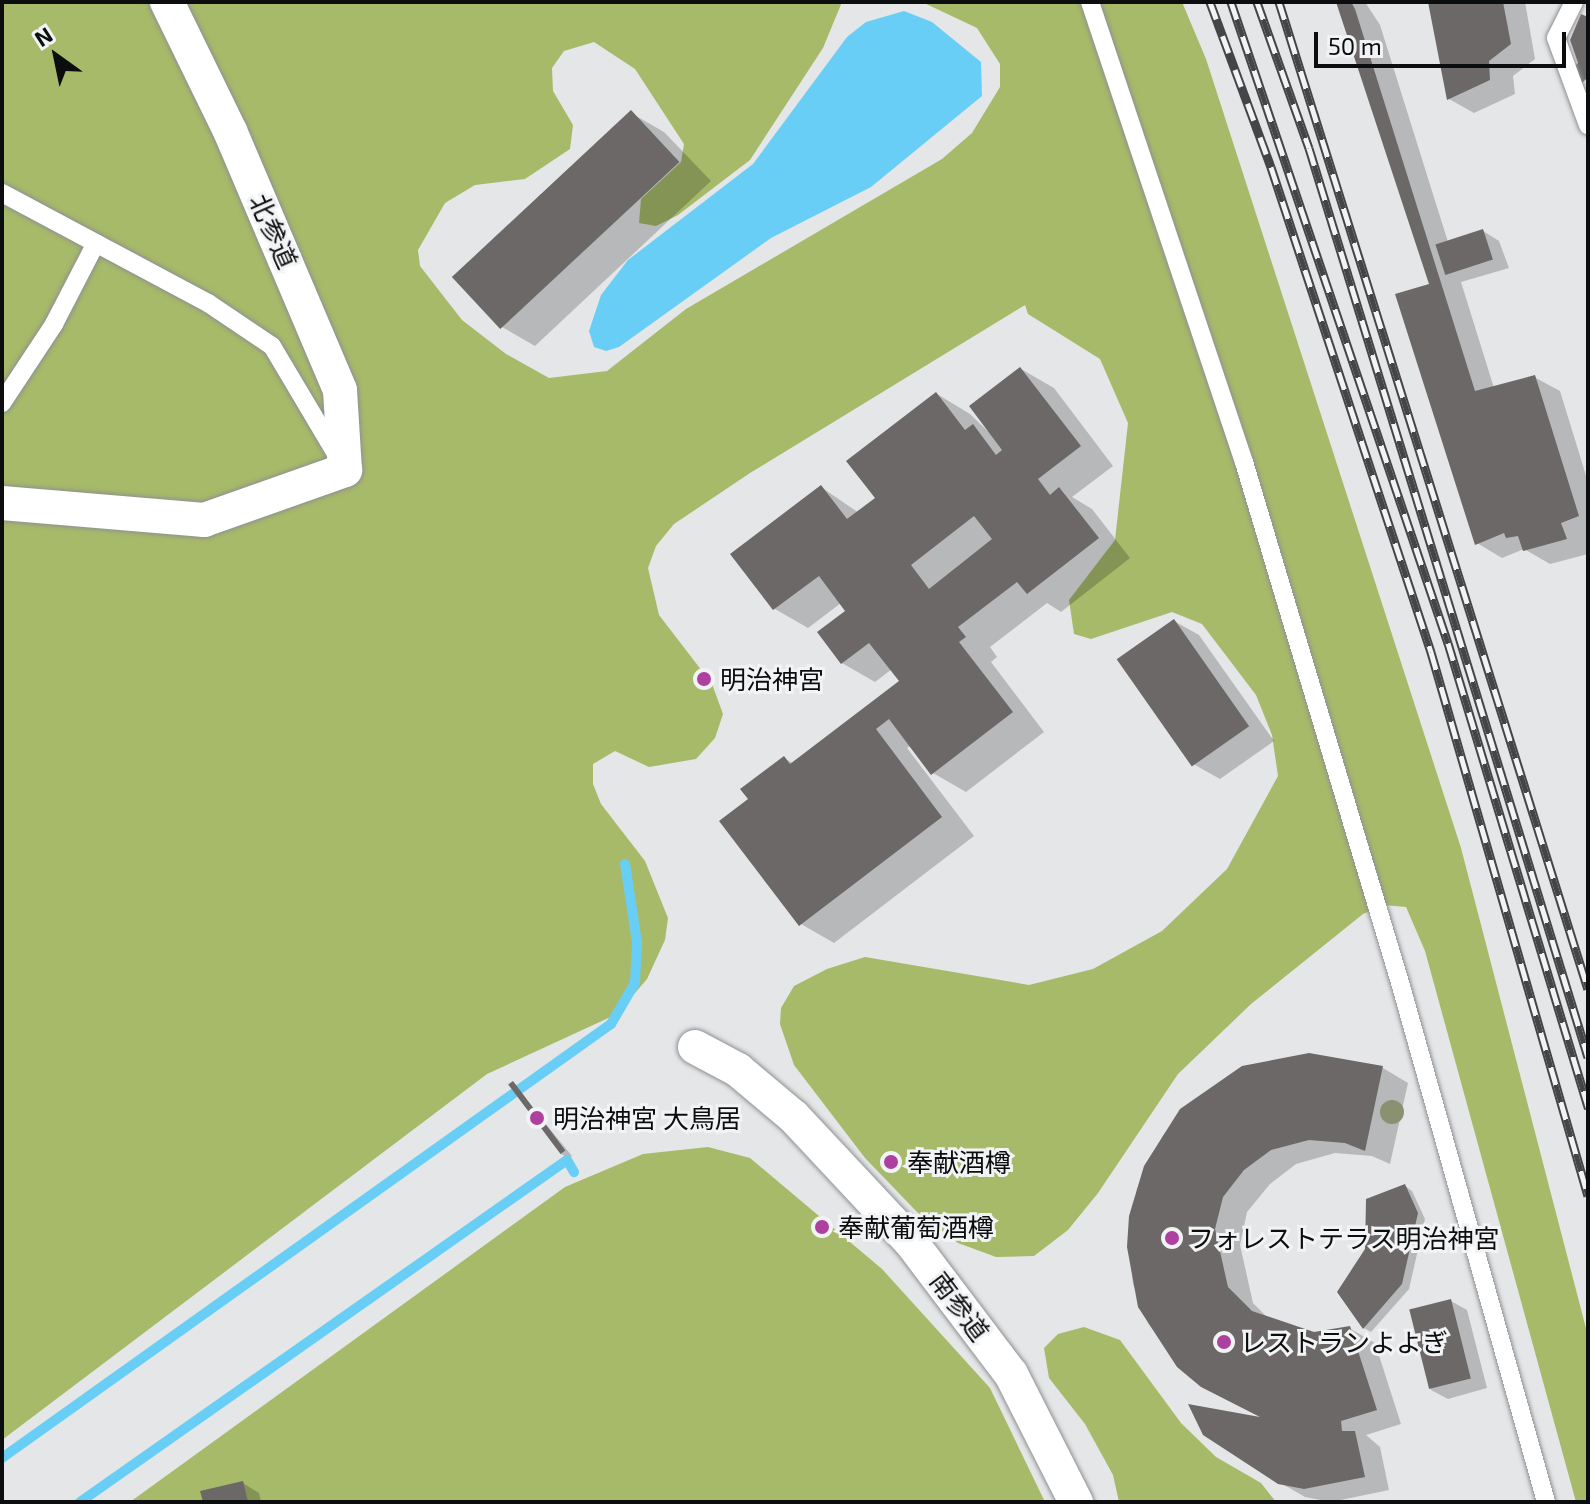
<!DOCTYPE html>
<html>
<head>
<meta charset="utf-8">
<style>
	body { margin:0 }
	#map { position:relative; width:1590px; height:1504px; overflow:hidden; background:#e4e6e8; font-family:"Exo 2","Noto Sans JP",sans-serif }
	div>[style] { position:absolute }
	.forest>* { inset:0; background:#a6ba69 }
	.water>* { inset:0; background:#69cef5 }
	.shadow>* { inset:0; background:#0003 }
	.stream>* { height:10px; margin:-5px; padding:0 5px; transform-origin:5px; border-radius:5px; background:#69cef5 }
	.building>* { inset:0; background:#6b6867; transform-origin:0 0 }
	.roads { filter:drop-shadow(0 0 2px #8e9092) drop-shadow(0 0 2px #8e9092) }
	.lane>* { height:18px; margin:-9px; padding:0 9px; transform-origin:9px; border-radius:9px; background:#fff }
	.street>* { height:34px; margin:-17px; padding:0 17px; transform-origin:17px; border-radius:17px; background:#fff }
	.rail>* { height:9px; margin-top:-4.5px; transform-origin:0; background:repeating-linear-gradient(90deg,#f1f3f5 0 18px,#444547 0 36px); box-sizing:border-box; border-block:2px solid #444547 }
	.trees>* { width:24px; height:24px; margin:-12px; border-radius:50%; background:#8a9171 }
	.dots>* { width:22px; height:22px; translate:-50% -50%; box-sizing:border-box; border:4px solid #f1f3f5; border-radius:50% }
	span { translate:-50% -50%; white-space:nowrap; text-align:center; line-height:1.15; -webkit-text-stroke:6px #f1f3f5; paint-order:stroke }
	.street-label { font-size:26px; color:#0c0d0e }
	.poi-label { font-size:26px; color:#0c0d0e }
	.left { translate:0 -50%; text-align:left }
	.frame { position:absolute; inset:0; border:4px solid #0c0d0e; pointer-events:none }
	.north { position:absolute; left:16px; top:16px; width:80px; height:80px; -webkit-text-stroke:6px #f1f3f5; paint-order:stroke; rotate:327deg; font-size:22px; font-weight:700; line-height:32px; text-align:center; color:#0c0d0e }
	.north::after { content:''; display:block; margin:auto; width:28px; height:36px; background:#0c0d0e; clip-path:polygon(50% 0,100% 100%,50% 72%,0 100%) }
	.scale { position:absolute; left:1314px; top:32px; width:252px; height:36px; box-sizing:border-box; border:4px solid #0c0d0e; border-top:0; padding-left:10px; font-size:24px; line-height:28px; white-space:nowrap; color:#0c0d0e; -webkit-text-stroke:6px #f1f3f5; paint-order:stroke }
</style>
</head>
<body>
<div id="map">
	<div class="forest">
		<i style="clip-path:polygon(2px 2px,842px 2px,823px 48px,750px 160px,678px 215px,656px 226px,639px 223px,641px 199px,681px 162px,684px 144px,635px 69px,594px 42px,564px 51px,552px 68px,553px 91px,573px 125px,570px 149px,525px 179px,475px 185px,445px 203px,418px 250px,420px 266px,462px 320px,506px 354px,549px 378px,607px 371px,686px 309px,942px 159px,972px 133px,1000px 87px,1000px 64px,977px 28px,922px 2px,1182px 2px,1206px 59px,1461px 848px,1588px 1336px,1588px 1502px,1576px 1502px,1425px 951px,1406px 907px,1384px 905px,1363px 914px,1251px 1004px,1178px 1074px,1098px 1193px,1068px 1230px,1034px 1256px,996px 1257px,958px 1243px,917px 1212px,865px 1158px,794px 1065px,780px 1024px,781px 1008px,794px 986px,827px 969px,865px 957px,1029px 985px,1093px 969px,1162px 931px,1227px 869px,1278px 776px,1272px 735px,1256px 695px,1202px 624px,1172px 612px,1091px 639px,1074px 634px,1069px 600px,1115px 540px,1128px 423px,1100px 359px,1028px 314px,1025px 305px,750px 473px,674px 524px,656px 546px,648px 568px,659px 615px,712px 684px,723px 714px,715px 738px,696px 759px,649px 767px,615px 751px,593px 764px,593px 784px,601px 804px,645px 861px,668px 918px,665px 940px,647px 979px,617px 1014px,487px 1074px,2px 1440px)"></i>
		<i style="clip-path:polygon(708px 1147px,750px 1158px,882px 1269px,990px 1388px,1045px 1502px,130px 1502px,565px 1187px,643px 1154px)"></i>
		<i style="clip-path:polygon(1084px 1327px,1120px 1340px,1181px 1423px,1216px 1457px,1261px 1483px,1276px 1502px,1119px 1502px,1113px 1475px,1085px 1424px,1049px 1378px,1044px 1348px,1058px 1334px)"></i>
	</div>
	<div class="water">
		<i style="clip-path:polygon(904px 11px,932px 22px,981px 62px,982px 96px,871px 187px,771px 238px,619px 347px,606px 351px,594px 347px,589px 331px,601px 295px,628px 260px,753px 164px,847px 37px,866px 22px)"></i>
	</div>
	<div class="shadow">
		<i style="clip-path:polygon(1338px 2px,1365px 2px,1380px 25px,1448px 242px,1483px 231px,1499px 241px,1509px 268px,1461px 282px,1494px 388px,1534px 377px,1560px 391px,1588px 482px,1588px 554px,1550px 564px,1524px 549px,1502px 558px,1477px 543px,1431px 285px)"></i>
		<i style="clip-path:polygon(1431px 2px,1525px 2px,1535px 59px,1513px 76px,1515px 94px,1474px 113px,1449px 99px)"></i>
		<i style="clip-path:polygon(631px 113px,664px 132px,711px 181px,535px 346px,502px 327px)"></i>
		<i style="clip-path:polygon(1021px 369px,1054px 388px,1113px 466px,1072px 497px,1092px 509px,1130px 558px,1061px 612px,1047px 603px,990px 647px,997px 657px,991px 662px,1044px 732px,966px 792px,933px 773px,912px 745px,907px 748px,974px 836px,834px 943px,801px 924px,751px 800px,784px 758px,794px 764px,901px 682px,892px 669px,875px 682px,842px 663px,848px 611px,841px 603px,808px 628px,775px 609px,733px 554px,821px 487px,859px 513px,878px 499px,937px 394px,970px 414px,998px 441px)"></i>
		<i style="clip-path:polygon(1174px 621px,1199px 635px,1274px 741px,1220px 779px,1195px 765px)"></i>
		<i style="clip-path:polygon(1309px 1055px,1383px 1068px,1408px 1083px,1390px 1164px,1372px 1156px,1335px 1153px,1296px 1164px,1270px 1184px,1247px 1212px,1240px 1245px,1253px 1303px,1268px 1318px,1314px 1335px,1349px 1328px,1375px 1343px,1401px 1424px,1366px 1435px,1380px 1447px,1389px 1490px,1331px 1502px,1305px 1497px,1279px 1482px,1261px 1417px,1202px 1386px,1179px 1365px,1148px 1323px,1133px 1284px,1129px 1247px,1137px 1189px,1162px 1137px,1182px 1111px,1243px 1068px)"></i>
		<i style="clip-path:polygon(513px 1084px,572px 1156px,569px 1158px,561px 1154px)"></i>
		<i style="clip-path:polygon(1405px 1186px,1412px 1191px,1425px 1219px,1409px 1289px,1371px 1332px,1364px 1328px)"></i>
		<i style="clip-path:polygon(1451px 1301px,1467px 1310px,1487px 1388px,1448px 1399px,1431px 1390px)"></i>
		<i style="clip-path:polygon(243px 1483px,259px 1493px,261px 1502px,205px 1502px)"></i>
	</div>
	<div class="stream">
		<i style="left:2px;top:1458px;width:748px;rotate:-35.48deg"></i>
		<i style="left:611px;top:1024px;width:48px;rotate:-59.7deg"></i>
		<i style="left:635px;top:983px;width:41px;rotate:-87.2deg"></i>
		<i style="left:637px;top:942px;width:79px;rotate:-98.7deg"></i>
		<i style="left:80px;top:1502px;width:595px;rotate:-35.08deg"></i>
		<i style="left:567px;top:1160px;width:14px;rotate:60deg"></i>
	</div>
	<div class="building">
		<i style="clip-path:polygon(1336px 2px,1351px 2px,1355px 9px,1475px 391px,1535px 375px,1579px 516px,1561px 523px,1567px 539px,1523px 551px,1518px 536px,1506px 538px,1504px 533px,1475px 545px,1395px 294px,1429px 284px)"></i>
		<i style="clip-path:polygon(1428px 2px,1503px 2px,1511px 44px,1489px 61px,1490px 80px,1447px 100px)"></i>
		<i style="clip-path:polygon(1581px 14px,1588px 17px,1588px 77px,1582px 83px,1570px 71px,1578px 63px,1570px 40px)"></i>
		<i style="left:631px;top:110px;width:71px;height:245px;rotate:47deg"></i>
		<i style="left:1483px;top:229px;width:32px;height:50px;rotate:72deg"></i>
		<i style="clip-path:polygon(evenodd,1020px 367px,1081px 446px,1038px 479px,1050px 495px,1059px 487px,1099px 538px,1027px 594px,1017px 582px,958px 627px,966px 637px,959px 642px,1013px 712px,931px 775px,889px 719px,876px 729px,942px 817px,799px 926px,719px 821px,748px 799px,740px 789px,784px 756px,790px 764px,899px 681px,869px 643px,841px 664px,817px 632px,845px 611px,819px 576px,773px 610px,730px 554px,821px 485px,847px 519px,875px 498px,846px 461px,936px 392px,965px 430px,973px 424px,996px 455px,1002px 450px,969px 406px,1020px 367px,974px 516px,992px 539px,929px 589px,911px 565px,974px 516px)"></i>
		<i style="left:1174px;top:619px;width:131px;height:70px;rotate:55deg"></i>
		<i style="clip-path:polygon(1309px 1053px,1383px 1066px,1365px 1151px,1345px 1143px,1309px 1140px,1271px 1150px,1244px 1170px,1223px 1197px,1215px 1229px,1228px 1287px,1252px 1311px,1314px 1332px,1350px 1326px,1377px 1410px,1341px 1421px,1342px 1431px,1355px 1431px,1365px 1477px,1304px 1489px,1278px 1484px,1203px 1435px,1188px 1404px,1260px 1417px,1201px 1387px,1177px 1367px,1138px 1307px,1127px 1247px,1129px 1216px,1144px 1166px,1180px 1109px,1242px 1066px)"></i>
		<i style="left:513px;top:1081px;width:87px;height:6px;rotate:53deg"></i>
		<i style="clip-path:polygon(1405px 1184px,1418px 1213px,1402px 1284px,1363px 1329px,1337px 1292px,1365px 1249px,1366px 1199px)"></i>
		<i style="left:1451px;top:1299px;width:82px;height:43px;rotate:76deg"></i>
		<i style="clip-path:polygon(243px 1481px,248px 1502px,203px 1502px,200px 1491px)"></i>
	</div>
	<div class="roads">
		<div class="lane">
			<i style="left:1090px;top:2px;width:485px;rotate:71.5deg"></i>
			<i style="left:1244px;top:462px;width:547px;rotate:73.32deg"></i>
			<i style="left:1401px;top:986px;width:536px;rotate:74.3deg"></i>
			<i style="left:1574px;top:2px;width:40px;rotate:116.6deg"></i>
			<i style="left:1556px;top:38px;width:93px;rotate:69.8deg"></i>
			<i style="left:2px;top:193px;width:234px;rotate:28.1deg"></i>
			<i style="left:208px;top:303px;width:77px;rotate:33.9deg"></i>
			<i style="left:272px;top:346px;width:129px;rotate:59.3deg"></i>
			<i style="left:2px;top:403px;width:95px;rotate:-56.6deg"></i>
			<i style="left:54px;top:324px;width:91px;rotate:-62.6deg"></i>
		</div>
		<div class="street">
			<i style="left:2px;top:503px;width:203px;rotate:4.8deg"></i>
			<i style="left:204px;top:520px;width:150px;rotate:-19.5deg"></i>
			<i style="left:345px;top:470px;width:80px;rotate:-93.6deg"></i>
			<i style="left:340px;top:390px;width:281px;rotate:-113deg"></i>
			<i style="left:230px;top:131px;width:144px;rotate:-116deg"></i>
			<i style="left:695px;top:1047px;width:49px;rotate:28.1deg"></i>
			<i style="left:738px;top:1070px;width:73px;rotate:40deg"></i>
			<i style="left:794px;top:1117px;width:171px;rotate:46.9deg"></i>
			<i style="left:911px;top:1242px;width:166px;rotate:52.9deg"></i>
			<i style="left:1011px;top:1374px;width:144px;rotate:63.1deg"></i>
		</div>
	</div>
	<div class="rail">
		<i style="left:1210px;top:2px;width:176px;rotate:69.7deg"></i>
		<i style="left:1271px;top:167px;width:511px;rotate:71.74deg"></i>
		<i style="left:1431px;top:652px;width:566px;rotate:73.9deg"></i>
		<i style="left:1231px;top:2px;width:677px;rotate:71.3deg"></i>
		<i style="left:1448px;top:643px;width:486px;rotate:73.2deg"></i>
		<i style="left:1257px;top:2px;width:155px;rotate:70.4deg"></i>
		<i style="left:1309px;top:148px;width:951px;rotate:72.94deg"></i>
		<i style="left:1279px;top:2px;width:1034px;rotate:72.62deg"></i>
	</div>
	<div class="trees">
		<i style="left:1392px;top:1112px"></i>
	</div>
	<div class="dots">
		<i style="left:704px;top:679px;background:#ae409f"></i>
		<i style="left:537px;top:1118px;background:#ae409f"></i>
		<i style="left:891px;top:1162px;background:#ae409f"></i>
		<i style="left:822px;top:1227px;background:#ae409f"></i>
		<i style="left:1172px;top:1238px;background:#ae409f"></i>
		<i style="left:1224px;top:1342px;background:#ae409f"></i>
	</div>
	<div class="street-label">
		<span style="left:274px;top:231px;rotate:66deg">北参道</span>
		<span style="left:960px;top:1306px;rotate:53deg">南参道</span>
	</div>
	<div class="poi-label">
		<span class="left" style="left:720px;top:679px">明治神宮</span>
		<span class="left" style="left:553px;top:1118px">明治神宮 大鳥居</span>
		<span class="left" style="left:907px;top:1162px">奉献酒樽</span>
		<span class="left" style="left:838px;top:1227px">奉献葡萄酒樽</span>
		<span class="left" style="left:1188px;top:1238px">フォレストテラス明治神宮</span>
		<span class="left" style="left:1240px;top:1342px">レストランよよぎ</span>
	</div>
	<div class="frame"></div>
	<div class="north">N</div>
	<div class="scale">50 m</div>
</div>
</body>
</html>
